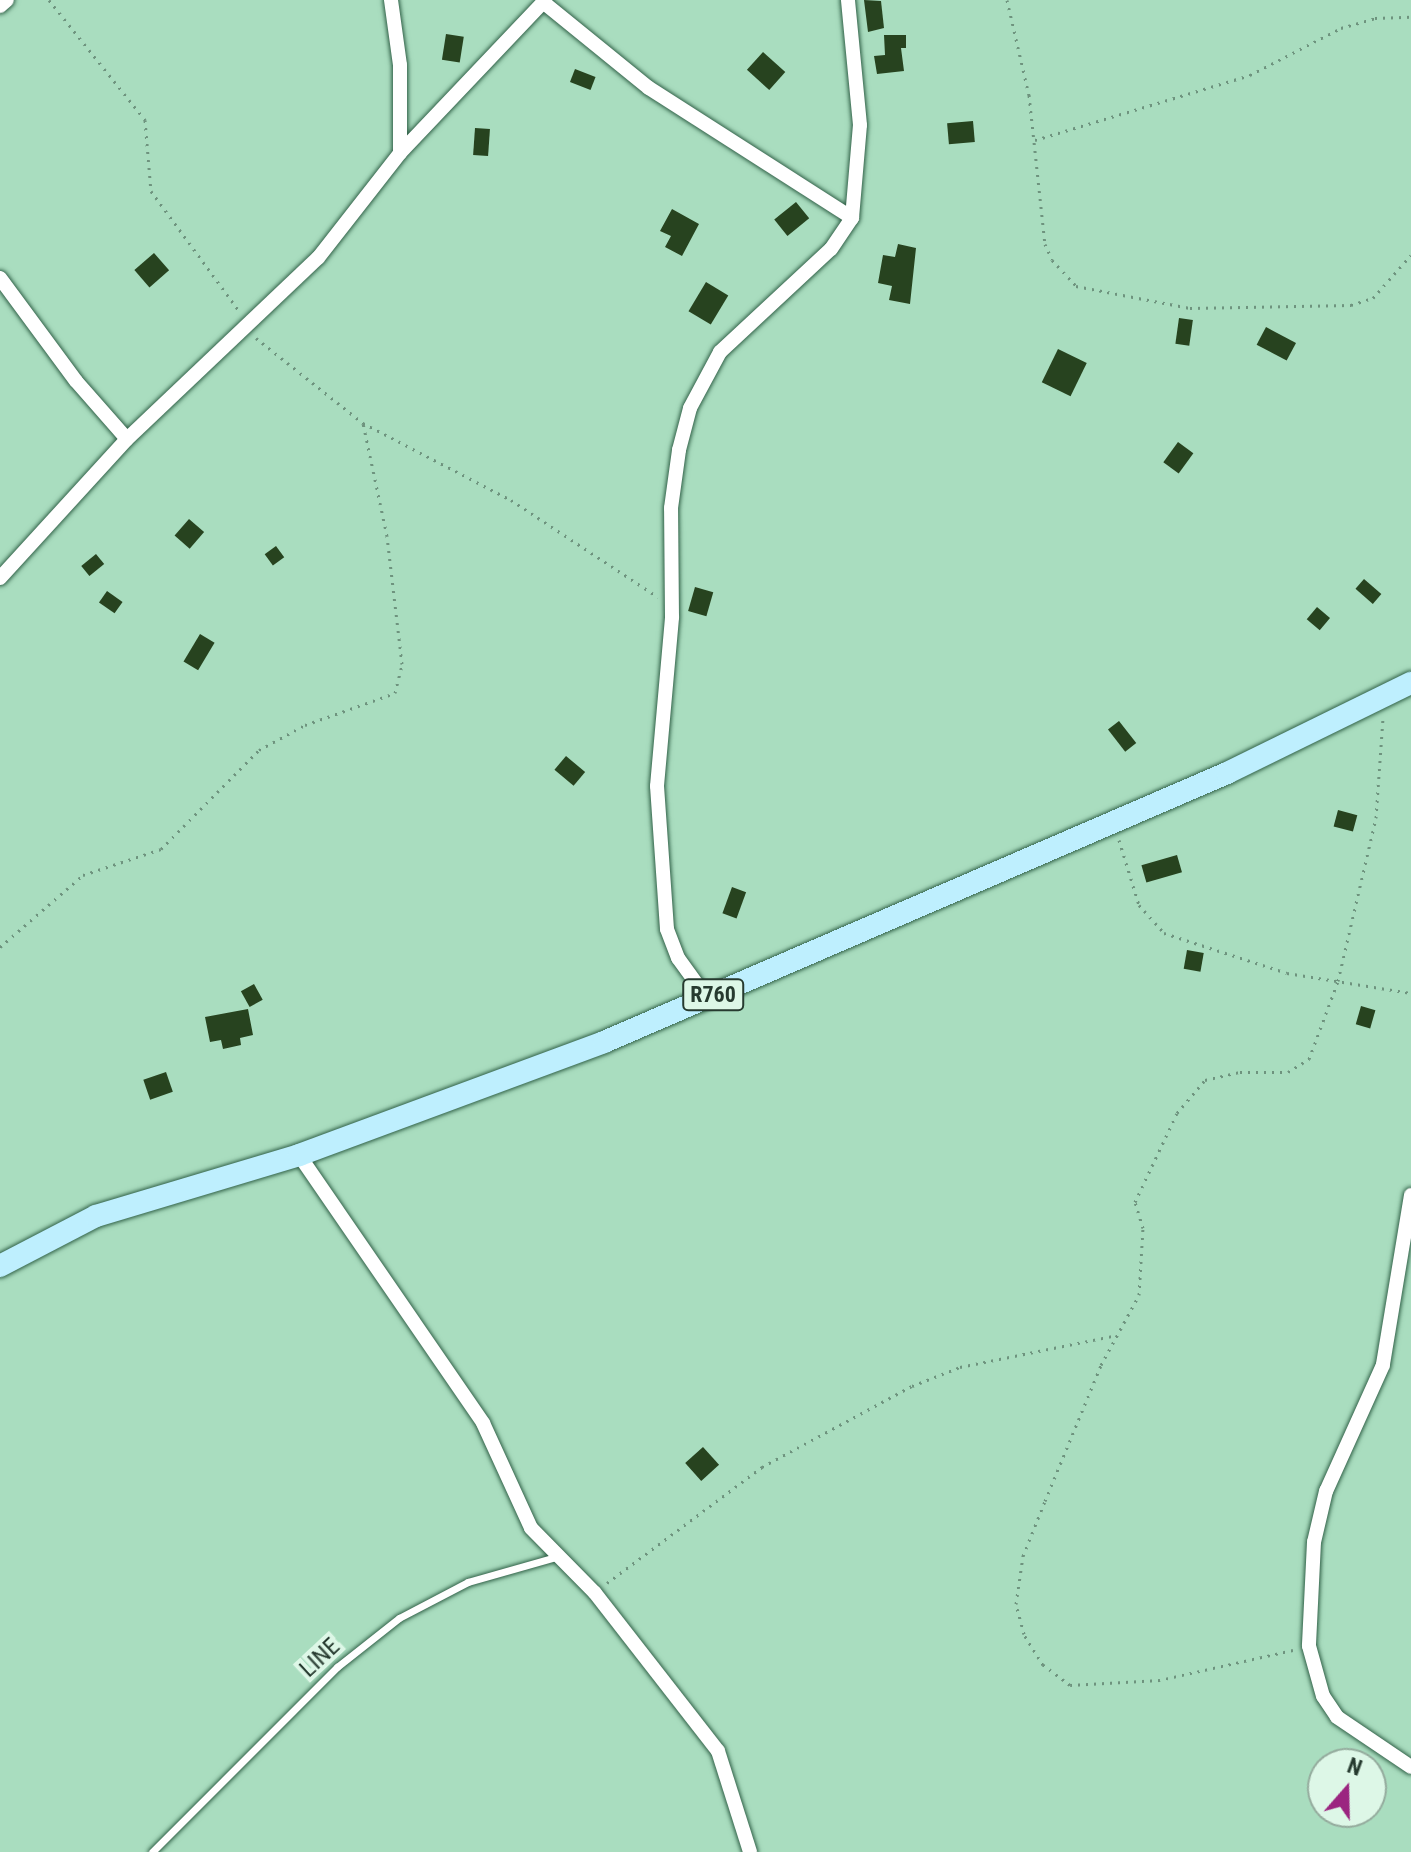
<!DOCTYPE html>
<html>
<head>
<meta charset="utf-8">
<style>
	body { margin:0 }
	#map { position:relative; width:1411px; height:1852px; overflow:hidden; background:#a9ddbf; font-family:"Roboto Condensed",sans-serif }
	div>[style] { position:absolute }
	.building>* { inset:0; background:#27431f; transform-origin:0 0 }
	.path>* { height:3px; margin-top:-1.5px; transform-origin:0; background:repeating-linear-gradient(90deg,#6e937e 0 2px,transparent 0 8px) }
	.roads { filter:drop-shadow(0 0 2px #326249) drop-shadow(0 0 2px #326249) }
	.lane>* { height:7px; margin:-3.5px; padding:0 3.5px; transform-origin:3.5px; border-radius:3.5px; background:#fff }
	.street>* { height:14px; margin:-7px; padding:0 7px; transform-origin:7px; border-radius:7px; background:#fff }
	.primary>* { height:22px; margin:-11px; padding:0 11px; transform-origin:11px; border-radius:11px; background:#beeffe }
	span { translate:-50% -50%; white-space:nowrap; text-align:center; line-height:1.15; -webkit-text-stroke:8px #ddf7e7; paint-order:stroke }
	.shield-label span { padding:2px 6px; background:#ddf7e7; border:2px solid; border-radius:6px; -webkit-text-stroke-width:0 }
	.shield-label { font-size:22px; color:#263a2f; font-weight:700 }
	.street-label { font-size:24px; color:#263a2f }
	.north { position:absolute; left:1307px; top:1748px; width:80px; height:80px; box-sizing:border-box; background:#ddf7e7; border:2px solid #94ab9d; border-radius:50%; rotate:20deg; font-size:22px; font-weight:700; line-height:32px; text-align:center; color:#263a2f }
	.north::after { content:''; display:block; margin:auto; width:28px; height:36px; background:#9b2580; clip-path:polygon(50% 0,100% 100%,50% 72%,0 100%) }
</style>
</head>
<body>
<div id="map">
	<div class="building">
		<i style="clip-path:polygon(864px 0,881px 1px,884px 28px,868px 32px)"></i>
		<i style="left:446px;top:34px;width:18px;height:26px;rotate:9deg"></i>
		<i style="clip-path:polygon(884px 35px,906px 35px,906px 48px,901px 48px,904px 71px,877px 74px,874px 56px,885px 55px)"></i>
		<i style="left:763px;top:52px;width:30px;height:24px;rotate:42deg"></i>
		<i style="left:575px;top:69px;width:22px;height:14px;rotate:21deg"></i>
		<i style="left:973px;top:121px;width:21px;height:26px;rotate:85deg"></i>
		<i style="left:475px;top:128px;width:15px;height:27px;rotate:4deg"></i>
		<i style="left:796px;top:202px;width:21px;height:28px;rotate:51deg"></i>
		<i style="clip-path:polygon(672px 209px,699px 224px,682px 256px,665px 247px,671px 236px,660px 231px)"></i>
		<i style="clip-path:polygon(898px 244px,916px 248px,910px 304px,889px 300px,892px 286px,878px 283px,883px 255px,895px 257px)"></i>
		<i style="left:154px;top:253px;width:23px;height:26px;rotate:49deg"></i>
		<i style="left:706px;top:282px;width:26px;height:34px;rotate:31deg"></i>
		<i style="left:1179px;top:318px;width:14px;height:26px;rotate:8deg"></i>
		<i style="left:1266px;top:327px;width:34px;height:20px;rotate:28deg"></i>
		<i style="left:1058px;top:349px;width:32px;height:37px;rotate:26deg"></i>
		<i style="left:1178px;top:442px;width:19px;height:25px;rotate:36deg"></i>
		<i style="left:189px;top:519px;width:20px;height:22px;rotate:41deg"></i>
		<i style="left:276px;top:546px;width:14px;height:14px;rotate:54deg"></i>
		<i style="left:96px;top:554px;width:13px;height:19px;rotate:51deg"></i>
		<i style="left:1364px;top:579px;width:23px;height:13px;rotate:41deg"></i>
		<i style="left:695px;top:587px;width:19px;height:25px;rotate:16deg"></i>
		<i style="left:107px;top:591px;width:19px;height:14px;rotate:35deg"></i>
		<i style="left:1317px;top:607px;width:17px;height:16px;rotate:40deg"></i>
		<i style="left:200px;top:634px;width:17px;height:32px;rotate:31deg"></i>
		<i style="left:1119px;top:721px;width:28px;height:14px;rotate:52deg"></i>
		<i style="left:566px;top:756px;width:25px;height:18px;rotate:40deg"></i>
		<i style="left:1338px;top:810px;width:20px;height:17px;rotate:15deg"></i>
		<i style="left:1177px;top:855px;width:18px;height:37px;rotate:74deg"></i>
		<i style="left:732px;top:887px;width:15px;height:28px;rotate:20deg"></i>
		<i style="left:1187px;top:950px;width:17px;height:19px;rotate:10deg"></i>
		<i style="left:254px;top:984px;width:18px;height:15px;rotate:61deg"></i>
		<i style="left:1361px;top:1006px;width:15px;height:19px;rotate:16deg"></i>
		<i style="clip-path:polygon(248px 1009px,253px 1035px,240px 1038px,241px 1045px,223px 1049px,221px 1040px,210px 1042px,205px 1017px)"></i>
		<i style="left:166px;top:1072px;width:21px;height:24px;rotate:71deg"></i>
		<i style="left:703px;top:1447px;width:24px;height:24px;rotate:48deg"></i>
	</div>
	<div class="path">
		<i style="left:49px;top:0;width:154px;rotate:51.3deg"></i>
		<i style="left:145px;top:120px;width:71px;rotate:85.2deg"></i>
		<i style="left:151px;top:191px;width:150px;rotate:53.7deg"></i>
		<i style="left:1007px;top:0;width:98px;rotate:77deg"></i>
		<i style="left:1029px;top:95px;width:150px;rotate:83.9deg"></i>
		<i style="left:1045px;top:244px;width:17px;rotate:66deg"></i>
		<i style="left:1052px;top:260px;width:35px;rotate:47deg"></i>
		<i style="left:1076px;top:286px;width:116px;rotate:10.9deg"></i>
		<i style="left:1190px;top:308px;width:161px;rotate:-1.1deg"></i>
		<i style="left:1351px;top:305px;width:23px;rotate:-18deg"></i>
		<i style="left:1373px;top:298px;width:57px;rotate:-48.5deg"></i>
		<i style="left:1035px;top:140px;width:225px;rotate:-16.8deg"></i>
		<i style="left:1250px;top:75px;width:102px;rotate:-27.3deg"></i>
		<i style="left:1341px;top:28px;width:35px;rotate:-16deg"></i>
		<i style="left:1375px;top:18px;width:36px;rotate:-2deg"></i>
		<i style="left:256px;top:338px;width:137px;rotate:38.5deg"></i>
		<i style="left:363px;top:423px;width:167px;rotate:27.5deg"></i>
		<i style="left:511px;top:500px;width:176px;rotate:33.4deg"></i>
		<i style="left:1119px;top:840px;width:68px;rotate:72.9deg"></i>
		<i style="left:1139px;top:905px;width:38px;rotate:48deg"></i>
		<i style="left:1164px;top:933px;width:129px;rotate:18deg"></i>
		<i style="left:1287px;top:973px;width:126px;rotate:9.2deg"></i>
		<i style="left:0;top:947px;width:110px;rotate:-40.9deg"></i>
		<i style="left:83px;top:875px;width:82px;rotate:-18.4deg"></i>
		<i style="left:161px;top:849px;width:139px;rotate:-45.3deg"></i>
		<i style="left:259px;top:750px;width:52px;rotate:-28.5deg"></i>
		<i style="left:305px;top:725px;width:96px;rotate:-19.6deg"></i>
		<i style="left:395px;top:693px;width:30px;rotate:-76deg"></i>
		<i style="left:402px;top:664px;width:129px;rotate:-96.7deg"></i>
		<i style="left:387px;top:536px;width:116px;rotate:-102deg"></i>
		<i style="left:607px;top:1583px;width:194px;rotate:-36.8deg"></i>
		<i style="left:762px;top:1467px;width:170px;rotate:-28.4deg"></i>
		<i style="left:912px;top:1386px;width:52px;rotate:-21.6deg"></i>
		<i style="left:960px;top:1367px;width:160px;rotate:-11.5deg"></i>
		<i style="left:1293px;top:1650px;width:136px;rotate:167.3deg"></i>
		<i style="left:1160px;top:1680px;width:90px;rotate:176.8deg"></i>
		<i style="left:1070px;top:1685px;width:34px;rotate:-143deg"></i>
		<i style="left:1043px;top:1665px;width:36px;rotate:-122deg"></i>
		<i style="left:1024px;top:1634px;width:31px;rotate:-105deg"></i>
		<i style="left:1016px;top:1604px;width:49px;rotate:-81.7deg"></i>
		<i style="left:1023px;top:1556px;width:59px;rotate:-68.2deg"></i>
		<i style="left:1045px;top:1501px;width:147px;rotate:-67.6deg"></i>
		<i style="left:1101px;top:1365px;width:80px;rotate:-61.5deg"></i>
		<i style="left:1139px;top:1295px;width:67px;rotate:-86.6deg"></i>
		<i style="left:1143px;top:1228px;width:27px;rotate:-107deg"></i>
		<i style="left:1135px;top:1202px;width:98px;rotate:-64.7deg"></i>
		<i style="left:1177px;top:1113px;width:43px;rotate:-49.7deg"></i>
		<i style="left:1205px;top:1080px;width:36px;rotate:-13deg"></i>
		<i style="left:1240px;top:1072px;width:48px"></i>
		<i style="left:1288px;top:1072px;width:25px;rotate:-32deg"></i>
		<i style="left:1309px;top:1059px;width:83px;rotate:-69.6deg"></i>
		<i style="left:1338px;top:981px;width:167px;rotate:-76.9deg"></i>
		<i style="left:1376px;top:818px;width:101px;rotate:-86deg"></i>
	</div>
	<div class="roads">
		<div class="lane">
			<i style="left:152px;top:1852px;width:262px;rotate:-45deg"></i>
			<i style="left:337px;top:1667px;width:79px;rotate:-38.3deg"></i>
			<i style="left:399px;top:1618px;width:78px;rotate:-27.6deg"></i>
			<i style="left:468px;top:1582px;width:91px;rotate:-15.9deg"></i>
		</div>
		<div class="street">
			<i style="left:543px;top:2px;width:136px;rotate:39.1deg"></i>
			<i style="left:649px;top:88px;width:241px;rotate:32.6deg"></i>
			<i style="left:0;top:6px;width:9px;rotate:-41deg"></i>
			<i style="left:400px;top:153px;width:211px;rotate:-46.5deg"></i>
			<i style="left:0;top:278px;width:128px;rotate:53.6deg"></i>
			<i style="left:76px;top:381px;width:77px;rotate:48.7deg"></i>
			<i style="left:0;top:578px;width:188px;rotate:-47.6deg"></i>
			<i style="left:127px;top:439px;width:263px;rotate:-43.5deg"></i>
			<i style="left:318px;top:258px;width:133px;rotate:-52deg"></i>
			<i style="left:400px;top:153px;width:88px;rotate:-90deg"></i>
			<i style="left:400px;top:65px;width:66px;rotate:-97.9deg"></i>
			<i style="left:707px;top:998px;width:49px;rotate:-125.9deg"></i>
			<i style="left:678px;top:958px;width:31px;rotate:-111deg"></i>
			<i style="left:667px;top:929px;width:143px;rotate:-94deg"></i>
			<i style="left:657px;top:786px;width:170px;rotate:-84.9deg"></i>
			<i style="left:672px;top:617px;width:109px;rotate:-90.5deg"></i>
			<i style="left:671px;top:508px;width:59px;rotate:-82.1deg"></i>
			<i style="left:679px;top:450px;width:43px;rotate:-75.3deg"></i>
			<i style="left:690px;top:408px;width:64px;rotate:-61.8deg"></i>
			<i style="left:720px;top:352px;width:151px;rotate:-42.9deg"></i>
			<i style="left:831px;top:249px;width:37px;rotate:-56deg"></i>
			<i style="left:852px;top:218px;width:93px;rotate:-85.1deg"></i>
			<i style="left:860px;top:125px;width:126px;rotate:-95.5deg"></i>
			<i style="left:299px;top:1155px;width:325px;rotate:55.5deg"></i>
			<i style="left:483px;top:1423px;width:115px;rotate:65.4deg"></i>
			<i style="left:531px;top:1528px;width:91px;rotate:45.4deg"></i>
			<i style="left:595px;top:1593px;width:200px;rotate:52.1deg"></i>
			<i style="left:718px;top:1751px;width:106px;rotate:72.4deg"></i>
			<i style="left:1411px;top:1195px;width:172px;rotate:99.4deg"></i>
			<i style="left:1383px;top:1365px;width:138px;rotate:114.3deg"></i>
			<i style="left:1326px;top:1491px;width:52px;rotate:103.2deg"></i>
			<i style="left:1314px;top:1542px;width:104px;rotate:92.8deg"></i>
			<i style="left:1309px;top:1646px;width:52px;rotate:74.4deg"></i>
			<i style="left:1323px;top:1696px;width:25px;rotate:56deg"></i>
			<i style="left:1337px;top:1717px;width:89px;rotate:34deg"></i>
		</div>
		<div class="primary">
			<i style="left:0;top:1266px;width:108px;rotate:-27.5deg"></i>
			<i style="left:96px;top:1216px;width:212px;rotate:-16.7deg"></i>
			<i style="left:299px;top:1155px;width:325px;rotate:-20.3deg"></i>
			<i style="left:604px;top:1042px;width:679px;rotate:-23.35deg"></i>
			<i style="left:1227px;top:773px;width:205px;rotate:-26.1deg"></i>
		</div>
	</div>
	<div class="shield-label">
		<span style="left:713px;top:995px">R760</span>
	</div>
	<div class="street-label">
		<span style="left:320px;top:1658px;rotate:-43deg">LINE</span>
	</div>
	<div class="north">N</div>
</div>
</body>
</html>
